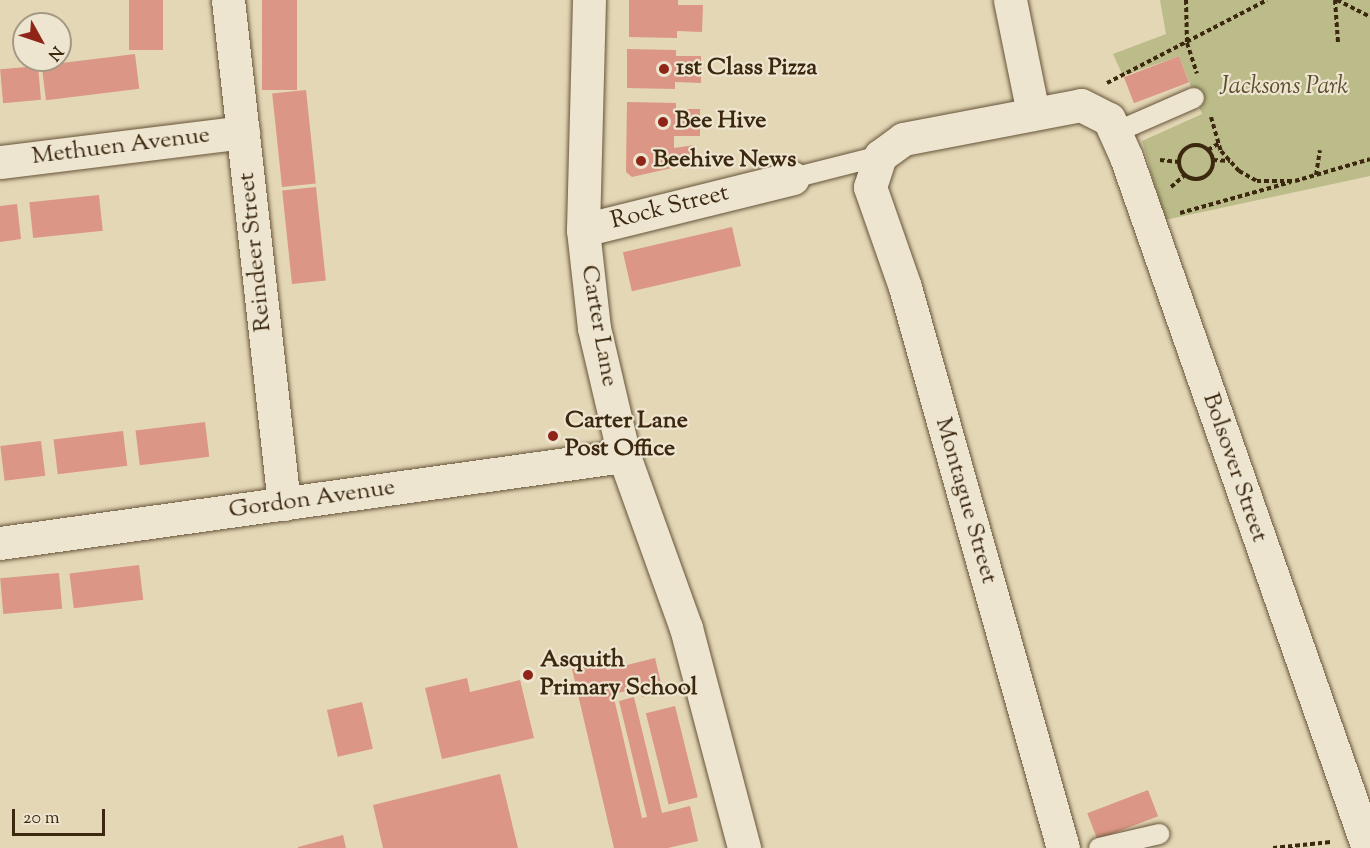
<!DOCTYPE html>
<html>
<head>
<meta charset="utf-8">
<style>
	body { margin:0 }
	#map { position:relative; width:1370px; height:848px; overflow:hidden; background:#e4d7b6; font-family:"Sorts Mill Goudy",serif }
	div>[style] { position:absolute }
	.green>* { inset:0; background:#bbbc89 }
	.building>* { inset:0; background:#db9685; transform-origin:0 0 }
	.path>* { height:4px; margin-top:-2px; transform-origin:0; background:repeating-linear-gradient(90deg,#3c280f 0 4.5px,transparent 0 7.5px) }
	.path>.ring { margin:-2px; padding:0; box-sizing:content-box; background:none; border:4px solid #3c280f; border-radius:50% }
	.roads { filter:drop-shadow(0 0 2px #665439) drop-shadow(0 0 2px #665439) }
	.service>* { height:20px; margin:-10px; padding:0 10px; transform-origin:10px; border-radius:10px; background:#ede5d0 }
	.minor>* { height:33px; margin:-16.5px; padding:0 16.5px; transform-origin:16.5px; border-radius:16.5px; background:#ede5d0 }
	.secondary>* { height:33px; margin:-16.5px; padding:0 16.5px; transform-origin:16.5px; border-radius:16.5px; background:#ede5d0 }
	.dots>* { width:16px; height:16px; translate:-50% -50%; box-sizing:border-box; border:3px solid #ede5d0; border-radius:50% }
	span { translate:-50% -50%; white-space:nowrap; text-align:center; line-height:1.15; -webkit-text-stroke:4.5px #ede5d0; paint-order:stroke }
	.poi-label { font-size:24px; color:#3c280f; font-weight:700 }
	.left { translate:0 -50%; text-align:left }
	.park-label { font-size:24px; color:#5c4d2e; font-style:italic }
	.street-label { font-size:24px; color:#3c280f }
	.north { position:absolute; left:12px; top:12px; width:60px; height:60px; box-sizing:border-box; background:#ede5d0; border:2px solid #a69983; border-radius:50%; rotate:130deg; font-size:16px; font-weight:700; line-height:24px; text-align:center; color:#3c280f }
	.north::after { content:''; display:block; margin:auto; width:21px; height:27px; background:#8f2418; clip-path:polygon(50% 0,100% 100%,50% 72%,0 100%) }
	.scale { position:absolute; left:12px; top:809px; width:93px; height:27px; box-sizing:border-box; border:3px solid #3c280f; border-top:0; padding-left:8px; font-size:18px; line-height:21px; white-space:nowrap; color:#3c280f; -webkit-text-stroke:4px #ede5d0; paint-order:stroke }
</style>
</head>
<body>
<div id="map">
	<div class="green">
		<i style="clip-path:polygon(1160px 0,1370px 0,1370px 176px,1165px 220px,1142px 141px,1202px 114px,1179px 56px,1123px 76px,1113px 54px,1166px 34px)"></i>
	</div>
	<div class="building">
		<i style="left:129px;top:0;width:34px;height:50px"></i>
		<i style="left:262px;top:0;width:35px;height:90px"></i>
		<i style="clip-path:polygon(629px 0,678px 0,678px 5px,703px 5px,702px 32px,677px 31px,677px 38px,629px 37px)"></i>
		<i style="clip-path:polygon(627px 49px,676px 50px,676px 56px,701px 56px,701px 83px,675px 82px,675px 89px,627px 88px)"></i>
		<i style="left:135px;top:54px;width:35px;height:94px;rotate:83deg"></i>
		<i style="left:1179px;top:56px;width:28px;height:59px;rotate:69deg"></i>
		<i style="left:38px;top:66px;width:34px;height:38px;rotate:85deg"></i>
		<i style="left:306px;top:90px;width:94px;height:34px;rotate:84deg"></i>
		<i style="clip-path:polygon(627px 102px,676px 103px,676px 109px,700px 109px,700px 136px,674px 136px,674px 148px,695px 145px,698px 158px,694px 163px,632px 177px,626px 172px)"></i>
		<i style="left:316px;top:187px;width:94px;height:34px;rotate:84deg"></i>
		<i style="left:99px;top:195px;width:36px;height:70px;rotate:84deg"></i>
		<i style="clip-path:polygon(17px 204px,21px 239px,0 242px,0 206px)"></i>
		<i style="left:732px;top:227px;width:40px;height:112px;rotate:77deg"></i>
		<i style="left:205px;top:422px;width:35px;height:70px;rotate:83deg"></i>
		<i style="left:123px;top:431px;width:35px;height:70px;rotate:83deg"></i>
		<i style="left:41px;top:441px;width:35px;height:41px;rotate:83deg"></i>
		<i style="left:139px;top:565px;width:35px;height:70px;rotate:83deg"></i>
		<i style="left:59px;top:573px;width:36px;height:59px;rotate:85deg"></i>
		<i style="clip-path:polygon(655px 658px,661px 683px,656px 684px,658px 693px,642px 697px,640px 688px,613px 694px,642px 818px,647px 817px,619px 701px,634px 697px,662px 813px,690px 806px,698px 841px,668px 848px,614px 848px,572px 669px,605px 661px,607px 670px)"></i>
		<i style="clip-path:polygon(467px 678px,470px 692px,520px 680px,534px 738px,442px 759px,425px 688px)"></i>
		<i style="left:362px;top:702px;width:48px;height:36px;rotate:77deg"></i>
		<i style="left:675px;top:706px;width:94px;height:30px;rotate:76deg"></i>
		<i style="clip-path:polygon(500px 774px,518px 848px,383px 848px,373px 805px)"></i>
		<i style="left:1148px;top:790px;width:28px;height:65px;rotate:69deg"></i>
		<i style="clip-path:polygon(343px 835px,346px 848px,298px 848px,298px 847px)"></i>
	</div>
	<div class="path">
		<i style="left:1186px;top:0;width:43px;rotate:88.7deg"></i>
		<i style="left:1187px;top:43px;width:32px;rotate:72deg"></i>
		<i style="left:1335px;top:0;width:43px;rotate:86deg"></i>
		<i style="left:1337px;top:0;width:37px;rotate:27deg"></i>
		<i style="left:1107px;top:83px;width:180px;rotate:-27.4deg"></i>
		<i style="left:1211px;top:117px;width:35px;rotate:74deg"></i>
		<i style="left:1221px;top:151px;width:27px;rotate:48deg"></i>
		<i style="left:1239px;top:171px;width:21px;rotate:29deg"></i>
		<i style="left:1257px;top:181px;width:38px"></i>
		<i style="left:1295px;top:181px;width:78px;rotate:-16.3deg"></i>
		<i class="ring" style="left:1179px;top:145px;width:30px;height:30px"></i>
		<i style="left:1208px;top:150px;width:13px;rotate:-32deg"></i>
		<i style="left:1160px;top:160px;width:19px;rotate:6deg"></i>
		<i style="left:1213px;top:160px;width:17px;rotate:3deg"></i>
		<i style="left:1316px;top:175px;width:25px;rotate:-81deg"></i>
		<i style="left:1171px;top:187px;width:18px;rotate:-41deg"></i>
		<i style="left:1180px;top:213px;width:115px;rotate:-15.6deg"></i>
		<i style="left:1273px;top:848px;width:58px;rotate:-5.9deg"></i>
	</div>
	<div class="roads">
		<div class="service">
			<i style="left:1116px;top:132px;width:85px;rotate:-23.6deg"></i>
			<i style="left:793px;top:178px;width:90px;rotate:-14.2deg"></i>
			<i style="left:1099px;top:848px;width:62px;rotate:-13.1deg"></i>
		</div>
		<div class="minor">
			<i style="left:228px;top:0;width:507px;rotate:83.66deg"></i>
			<i style="left:1010px;top:0;width:115px;rotate:78.5deg"></i>
			<i style="left:0;top:162px;width:245px;rotate:-7deg"></i>
			<i style="left:583px;top:230px;width:216px;rotate:-13.9deg"></i>
			<i style="left:0;top:543px;width:630px;rotate:-7.94deg"></i>
			<i style="left:1063px;top:848px;width:583px;rotate:-105.73deg"></i>
			<i style="left:905px;top:287px;width:106px;rotate:-109.3deg"></i>
			<i style="left:870px;top:187px;width:33px;rotate:-72deg"></i>
			<i style="left:880px;top:156px;width:29px;rotate:-36deg"></i>
			<i style="left:903px;top:139px;width:181px;rotate:-10.8deg"></i>
			<i style="left:1081px;top:105px;width:31px;rotate:27deg"></i>
			<i style="left:1109px;top:119px;width:42px;rotate:65.9deg"></i>
			<i style="left:1126px;top:157px;width:732px;rotate:70.7deg"></i>
		</div>
		<div class="secondary">
			<i style="left:589px;top:0;width:230px;rotate:91.5deg"></i>
			<i style="left:583px;top:230px;width:99px;rotate:83.6deg"></i>
			<i style="left:594px;top:328px;width:131px;rotate:76.8deg"></i>
			<i style="left:624px;top:456px;width:183px;rotate:70.2deg"></i>
			<i style="left:686px;top:628px;width:228px;rotate:75.2deg"></i>
		</div>
	</div>
	<div class="dots">
		<i style="left:664px;top:69px;background:#8f2418"></i>
		<i style="left:663px;top:122px;background:#8f2418"></i>
		<i style="left:641px;top:161px;background:#8f2418"></i>
		<i style="left:553px;top:436px;background:#8f2418"></i>
		<i style="left:528px;top:675px;background:#8f2418"></i>
	</div>
	<div class="poi-label">
		<span class="left" style="left:676px;top:69px">1st Class Pizza</span>
		<span class="left" style="left:675px;top:122px">Bee Hive</span>
		<span class="left" style="left:653px;top:161px">Beehive News</span>
		<span class="left" style="left:565px;top:436px">Carter Lane<br>Post Office</span>
		<span class="left" style="left:540px;top:675px">Asquith<br>Primary School</span>
	</div>
	<div class="park-label">
		<span style="left:1284px;top:88px">Jacksons Park</span>
	</div>
	<div class="street-label">
		<span style="left:121px;top:147px;rotate:-7deg">Methuen Avenue</span>
		<span style="left:670px;top:208px;rotate:-14deg">Rock Street</span>
		<span style="left:256px;top:252px;rotate:-96deg">Reindeer Street</span>
		<span style="left:598px;top:326px;rotate:80deg">Carter Lane</span>
		<span style="left:1234px;top:468px;rotate:71deg">Bolsover Street</span>
		<span style="left:312px;top:500px;rotate:-8deg">Gordon Avenue</span>
		<span style="left:965px;top:501px;rotate:74deg">Montague Street</span>
	</div>
	<div class="north">N</div>
	<div class="scale">20 m</div>
</div>
</body>
</html>
